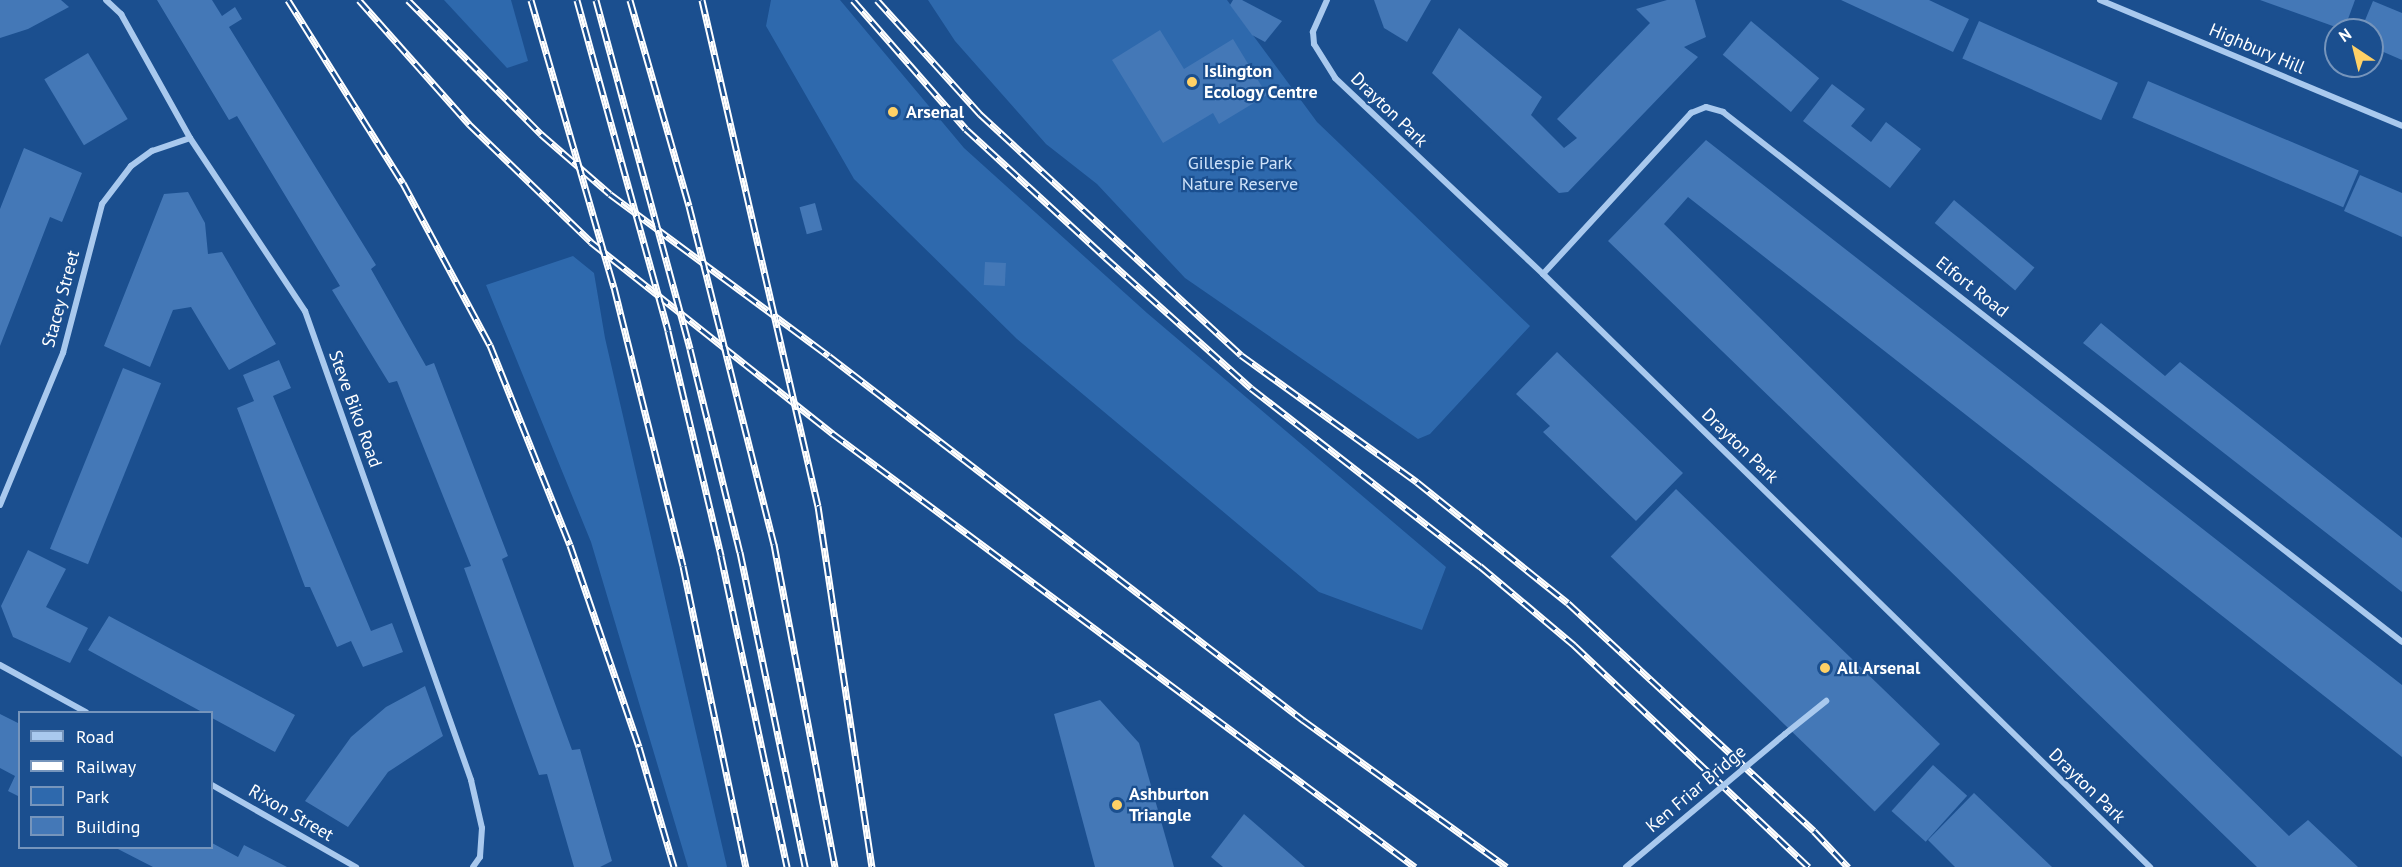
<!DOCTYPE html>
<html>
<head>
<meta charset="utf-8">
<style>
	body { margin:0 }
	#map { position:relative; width:2402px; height:867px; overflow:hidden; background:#1b4f8f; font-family:"PT Sans",sans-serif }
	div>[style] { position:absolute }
	.green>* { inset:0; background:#2e69ad }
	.building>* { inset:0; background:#4478b7; transform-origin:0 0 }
	.street>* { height:6px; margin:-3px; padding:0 3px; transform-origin:3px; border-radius:3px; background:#a9c9ee }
	.rail>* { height:7px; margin-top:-3.5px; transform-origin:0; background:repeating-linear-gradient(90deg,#1b4f8f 0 14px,#fff 0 28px); box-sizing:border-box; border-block:2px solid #fff }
	.street-bridge>* { height:6px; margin:-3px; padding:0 3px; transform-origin:3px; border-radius:3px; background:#a9c9ee }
	.dots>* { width:16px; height:16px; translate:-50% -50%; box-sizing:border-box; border:3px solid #1b4f8f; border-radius:50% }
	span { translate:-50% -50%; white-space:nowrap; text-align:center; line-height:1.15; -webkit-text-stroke:4.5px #1b4f8f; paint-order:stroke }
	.street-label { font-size:18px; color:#fff }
	.poi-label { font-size:18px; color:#fff; font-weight:700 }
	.left { translate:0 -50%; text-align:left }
	.park-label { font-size:18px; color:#cfe3fa }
	.legend { position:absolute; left:18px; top:711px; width:195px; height:138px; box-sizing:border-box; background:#1b4f8f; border:2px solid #7695bc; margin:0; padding:8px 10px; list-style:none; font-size:18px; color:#fff }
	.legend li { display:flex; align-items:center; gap:12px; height:30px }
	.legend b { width:30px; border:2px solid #7695bc }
	.north { position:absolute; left:2324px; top:18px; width:60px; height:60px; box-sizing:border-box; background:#1b4f8f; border:2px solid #7695bc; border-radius:50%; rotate:325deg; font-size:16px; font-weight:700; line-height:24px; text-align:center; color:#fff }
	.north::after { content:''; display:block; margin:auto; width:21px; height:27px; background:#ffd166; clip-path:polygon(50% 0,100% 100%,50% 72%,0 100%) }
</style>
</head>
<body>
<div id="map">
	<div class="green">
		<i style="clip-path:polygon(444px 0,511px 0,528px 61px,507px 68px)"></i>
		<i style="clip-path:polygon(771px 0,840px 0,964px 148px,1147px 313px,1446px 567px,1422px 630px,1319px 592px,1017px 339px,854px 179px,766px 26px)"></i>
		<i style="clip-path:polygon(928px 0,1227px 0,1317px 122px,1530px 326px,1430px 434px,1418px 439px,1185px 278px,1097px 184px,1046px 144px,955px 41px)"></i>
		<i style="clip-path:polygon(573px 256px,594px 273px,605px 338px,727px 867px,688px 867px,591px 542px,486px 285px)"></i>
	</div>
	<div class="building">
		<i style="clip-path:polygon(0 0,61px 0,69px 7px,28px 29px,0 38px)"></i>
		<i style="clip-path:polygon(157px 0,212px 0,222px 16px,235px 7px,242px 19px,229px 27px,376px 265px,371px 269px,426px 366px,434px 363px,508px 556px,502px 559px,572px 750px,580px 749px,612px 861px,600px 867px,574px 867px,547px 774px,539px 775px,464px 568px,471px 566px,397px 381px,389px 383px,332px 290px,340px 286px,237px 116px,229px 120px)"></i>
		<i style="clip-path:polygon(1233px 0,1242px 0,1282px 21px,1265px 42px,1252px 35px,1230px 5px)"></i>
		<i style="clip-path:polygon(1374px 0,1431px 0,1407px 42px,1384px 28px)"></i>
		<i style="clip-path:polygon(1667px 0,1695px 0,1706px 37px,1684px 47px,1698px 57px,1568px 192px,1559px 193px,1432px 73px,1459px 28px,1542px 97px,1531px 115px,1564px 148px,1577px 138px,1557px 119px,1650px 23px,1636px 9px)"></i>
		<i style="clip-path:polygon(1841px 0,1929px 0,1969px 19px,1953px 52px)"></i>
		<i style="clip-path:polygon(2260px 0,2355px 0,2344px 30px)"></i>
		<i style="clip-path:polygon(2373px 1px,2402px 13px,2402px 60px,2372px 47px,2372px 30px,2361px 30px)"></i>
		<i style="left:1751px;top:21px;width:89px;height:44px;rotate:40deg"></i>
		<i style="left:1979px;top:21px;width:152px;height:41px;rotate:24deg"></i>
		<i style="clip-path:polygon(1160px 30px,1184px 69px,1233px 39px,1267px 95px,1219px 124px,1213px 113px,1163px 143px,1112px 60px)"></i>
		<i style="left:88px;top:53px;width:77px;height:51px;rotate:59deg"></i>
		<i style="left:2148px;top:81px;width:229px;height:40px;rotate:23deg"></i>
		<i style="clip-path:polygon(1832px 84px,1865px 109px,1851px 126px,1871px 142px,1886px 122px,1921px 149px,1890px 188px,1803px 121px)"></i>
		<i style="clip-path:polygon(1706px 140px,2402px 685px,2402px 757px,1688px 197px,1664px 224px,2289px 836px,2308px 820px,2358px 867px,2257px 867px,1608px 241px)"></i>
		<i style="clip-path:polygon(24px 148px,82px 173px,62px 222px,50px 217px,0 346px,0 209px)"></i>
		<i style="clip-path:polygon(2360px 175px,2402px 193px,2402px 237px,2344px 211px)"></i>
		<i style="clip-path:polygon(188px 192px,205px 223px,208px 254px,222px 252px,276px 344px,229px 370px,191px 307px,173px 310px,150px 367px,104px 346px,164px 194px)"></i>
		<i style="left:1954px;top:200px;width:105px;height:30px;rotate:40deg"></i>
		<i style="left:815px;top:203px;width:28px;height:16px;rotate:75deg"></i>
		<i style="left:985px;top:262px;width:21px;height:23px;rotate:3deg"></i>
		<i style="clip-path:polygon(2101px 323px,2165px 376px,2180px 362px,2402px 538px,2402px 592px,2083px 343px)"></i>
		<i style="clip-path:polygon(1557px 352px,1683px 473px,1636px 521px,1543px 432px,1550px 426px,1516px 394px)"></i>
		<i style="clip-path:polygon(279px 360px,291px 388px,273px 396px,371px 631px,392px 623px,403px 652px,363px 667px,351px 641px,337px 647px,310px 587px,305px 587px,237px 408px,254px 401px,243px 375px)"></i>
		<i style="left:123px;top:368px;width:41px;height:195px;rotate:22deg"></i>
		<i style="left:1676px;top:489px;width:367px;height:94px;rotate:44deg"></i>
		<i style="clip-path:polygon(28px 550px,66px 569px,46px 607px,88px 628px,70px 663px,13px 637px,1px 606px)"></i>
		<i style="clip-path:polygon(109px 616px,295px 715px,275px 752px,212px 718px,212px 712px,202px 712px,88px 650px)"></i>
		<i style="clip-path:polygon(425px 686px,443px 736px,388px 772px,348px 827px,305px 801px,351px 737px,386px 707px)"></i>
		<i style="clip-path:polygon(1100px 700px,1139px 743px,1174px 867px,1095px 867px,1054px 714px)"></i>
		<i style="clip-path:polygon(0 714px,20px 724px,20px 797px,8px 791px,15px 776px,0 768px)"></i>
		<i style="left:1933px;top:765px;width:46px;height:62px;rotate:42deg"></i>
		<i style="clip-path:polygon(1974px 793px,2052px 867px,1955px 867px,1928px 840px)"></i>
		<i style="clip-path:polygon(1244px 814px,1305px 867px,1223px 867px,1211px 857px)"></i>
		<i style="clip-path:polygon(212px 843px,238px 857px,244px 845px,287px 867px,153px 867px,116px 848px,212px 848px)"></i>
	</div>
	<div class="street">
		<i style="left:106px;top:0;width:21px;rotate:43deg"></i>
		<i style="left:121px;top:14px;width:142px;rotate:60.9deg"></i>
		<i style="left:190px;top:138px;width:208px;rotate:56.4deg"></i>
		<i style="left:305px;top:311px;width:498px;rotate:70.5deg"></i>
		<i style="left:471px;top:780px;width:49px;rotate:77.1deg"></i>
		<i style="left:482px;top:828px;width:29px;rotate:94deg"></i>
		<i style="left:480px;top:857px;width:12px;rotate:125deg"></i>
		<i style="left:1327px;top:0;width:35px;rotate:114deg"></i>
		<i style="left:1313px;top:32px;width:12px;rotate:85deg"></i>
		<i style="left:1314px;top:44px;width:40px;rotate:58deg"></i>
		<i style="left:1335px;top:78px;width:286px;rotate:43.3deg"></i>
		<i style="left:1543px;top:274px;width:849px;rotate:44.33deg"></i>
		<i style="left:2100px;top:0;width:327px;rotate:22.6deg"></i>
		<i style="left:1543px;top:274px;width:219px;rotate:-47.4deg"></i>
		<i style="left:1691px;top:113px;width:16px;rotate:-22deg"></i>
		<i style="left:1706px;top:107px;width:18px;rotate:16deg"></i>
		<i style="left:1723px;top:112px;width:861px;rotate:37.97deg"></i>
		<i style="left:0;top:505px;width:165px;rotate:-67.5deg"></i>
		<i style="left:63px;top:353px;width:154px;rotate:-75.3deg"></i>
		<i style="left:102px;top:204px;width:48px;rotate:-52.7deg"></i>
		<i style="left:131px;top:166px;width:26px;rotate:-36deg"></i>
		<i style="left:152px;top:151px;width:40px;rotate:-18.9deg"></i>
		<i style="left:0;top:665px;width:98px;rotate:28.7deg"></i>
		<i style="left:1785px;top:734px;width:53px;rotate:-38.8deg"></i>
		<i style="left:212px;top:785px;width:166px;rotate:29.7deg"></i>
	</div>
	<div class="rail">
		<i style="left:288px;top:0;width:216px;rotate:57.9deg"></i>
		<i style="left:403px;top:183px;width:184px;rotate:61.8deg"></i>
		<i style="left:490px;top:345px;width:215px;rotate:68.2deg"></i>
		<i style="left:570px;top:545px;width:213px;rotate:71.1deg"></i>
		<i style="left:639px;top:747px;width:125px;rotate:73.7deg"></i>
		<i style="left:359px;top:0;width:166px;rotate:48.4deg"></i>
		<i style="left:469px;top:124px;width:170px;rotate:44deg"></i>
		<i style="left:591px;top:242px;width:308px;rotate:38.4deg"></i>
		<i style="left:832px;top:433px;width:727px;rotate:36.66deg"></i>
		<i style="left:408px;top:0;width:189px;rotate:45.2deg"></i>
		<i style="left:541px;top:134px;width:91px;rotate:41deg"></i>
		<i style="left:610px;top:194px;width:272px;rotate:36.5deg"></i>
		<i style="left:829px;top:356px;width:598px;rotate:37.52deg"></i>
		<i style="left:1303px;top:720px;width:251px;rotate:35.8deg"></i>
		<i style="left:531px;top:0;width:299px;rotate:73.9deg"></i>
		<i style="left:614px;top:287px;width:287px;rotate:76.1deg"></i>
		<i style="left:683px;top:566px;width:308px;rotate:78.2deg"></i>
		<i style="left:577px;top:0;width:343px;rotate:74.6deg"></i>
		<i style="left:668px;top:331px;width:231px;rotate:76.7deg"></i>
		<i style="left:721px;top:556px;width:318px;rotate:78deg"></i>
		<i style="left:596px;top:0;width:361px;rotate:74.9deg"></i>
		<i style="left:690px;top:349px;width:209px;rotate:76.2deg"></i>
		<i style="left:740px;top:552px;width:322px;rotate:78.3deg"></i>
		<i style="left:630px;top:0;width:214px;rotate:74deg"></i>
		<i style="left:689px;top:206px;width:349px;rotate:75.9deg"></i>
		<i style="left:774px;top:544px;width:329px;rotate:79.3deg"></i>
		<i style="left:702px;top:0;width:519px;rotate:77.09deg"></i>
		<i style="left:818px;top:506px;width:365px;rotate:81.5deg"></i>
		<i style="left:853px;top:0;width:171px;rotate:48.8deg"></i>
		<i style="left:966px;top:129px;width:189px;rotate:42.6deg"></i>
		<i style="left:1105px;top:257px;width:196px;rotate:41.9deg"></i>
		<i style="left:1251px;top:388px;width:290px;rotate:37.9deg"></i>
		<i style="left:1480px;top:566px;width:123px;rotate:40deg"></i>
		<i style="left:1574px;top:645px;width:323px;rotate:43.4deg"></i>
		<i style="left:877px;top:0;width:154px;rotate:47.9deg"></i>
		<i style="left:980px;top:114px;width:355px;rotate:42.7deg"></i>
		<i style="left:1241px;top:355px;width:217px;rotate:35.8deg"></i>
		<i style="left:1417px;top:482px;width:193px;rotate:38.7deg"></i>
		<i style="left:1568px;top:603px;width:335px;rotate:42.8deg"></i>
		<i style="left:1814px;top:831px;width:50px;rotate:46.6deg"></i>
	</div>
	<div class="street-bridge">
		<i style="left:1626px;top:867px;width:207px;rotate:-39.9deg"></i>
	</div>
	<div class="dots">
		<i style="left:1192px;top:82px;background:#ffd166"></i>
		<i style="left:893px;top:112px;background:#ffd166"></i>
		<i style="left:1825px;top:668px;background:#ffd166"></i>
		<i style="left:1117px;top:805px;background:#ffd166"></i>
	</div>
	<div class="street-label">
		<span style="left:2257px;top:49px;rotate:23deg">Highbury Hill</span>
		<span style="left:1389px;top:110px;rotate:44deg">Drayton Park</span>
		<span style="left:1972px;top:287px;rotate:38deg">Elfort Road</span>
		<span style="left:61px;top:299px;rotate:-75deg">Stacey Street</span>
		<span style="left:355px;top:409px;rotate:70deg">Steve Biko Road</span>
		<span style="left:1740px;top:446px;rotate:44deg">Drayton Park</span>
		<span style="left:2087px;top:786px;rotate:44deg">Drayton Park</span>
		<span style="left:1696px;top:789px;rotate:-40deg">Ken Friar Bridge</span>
		<span style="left:291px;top:813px;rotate:30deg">Rixon Street</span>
	</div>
	<div class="poi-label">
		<span class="left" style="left:1204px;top:82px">Islington<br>Ecology Centre</span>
		<span class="left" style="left:906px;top:112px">Arsenal</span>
		<span class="left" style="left:1837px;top:668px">All Arsenal</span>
		<span class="left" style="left:1129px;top:805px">Ashburton<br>Triangle</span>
	</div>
	<div class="park-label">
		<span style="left:1240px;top:174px">Gillespie Park<br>Nature Reserve</span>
	</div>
	<ul class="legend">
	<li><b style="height:8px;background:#a9c9ee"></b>Road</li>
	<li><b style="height:8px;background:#fff"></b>Railway</li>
	<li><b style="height:16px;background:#2e69ad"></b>Park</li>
	<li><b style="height:16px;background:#4478b7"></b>Building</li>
	</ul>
	<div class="north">N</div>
</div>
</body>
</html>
